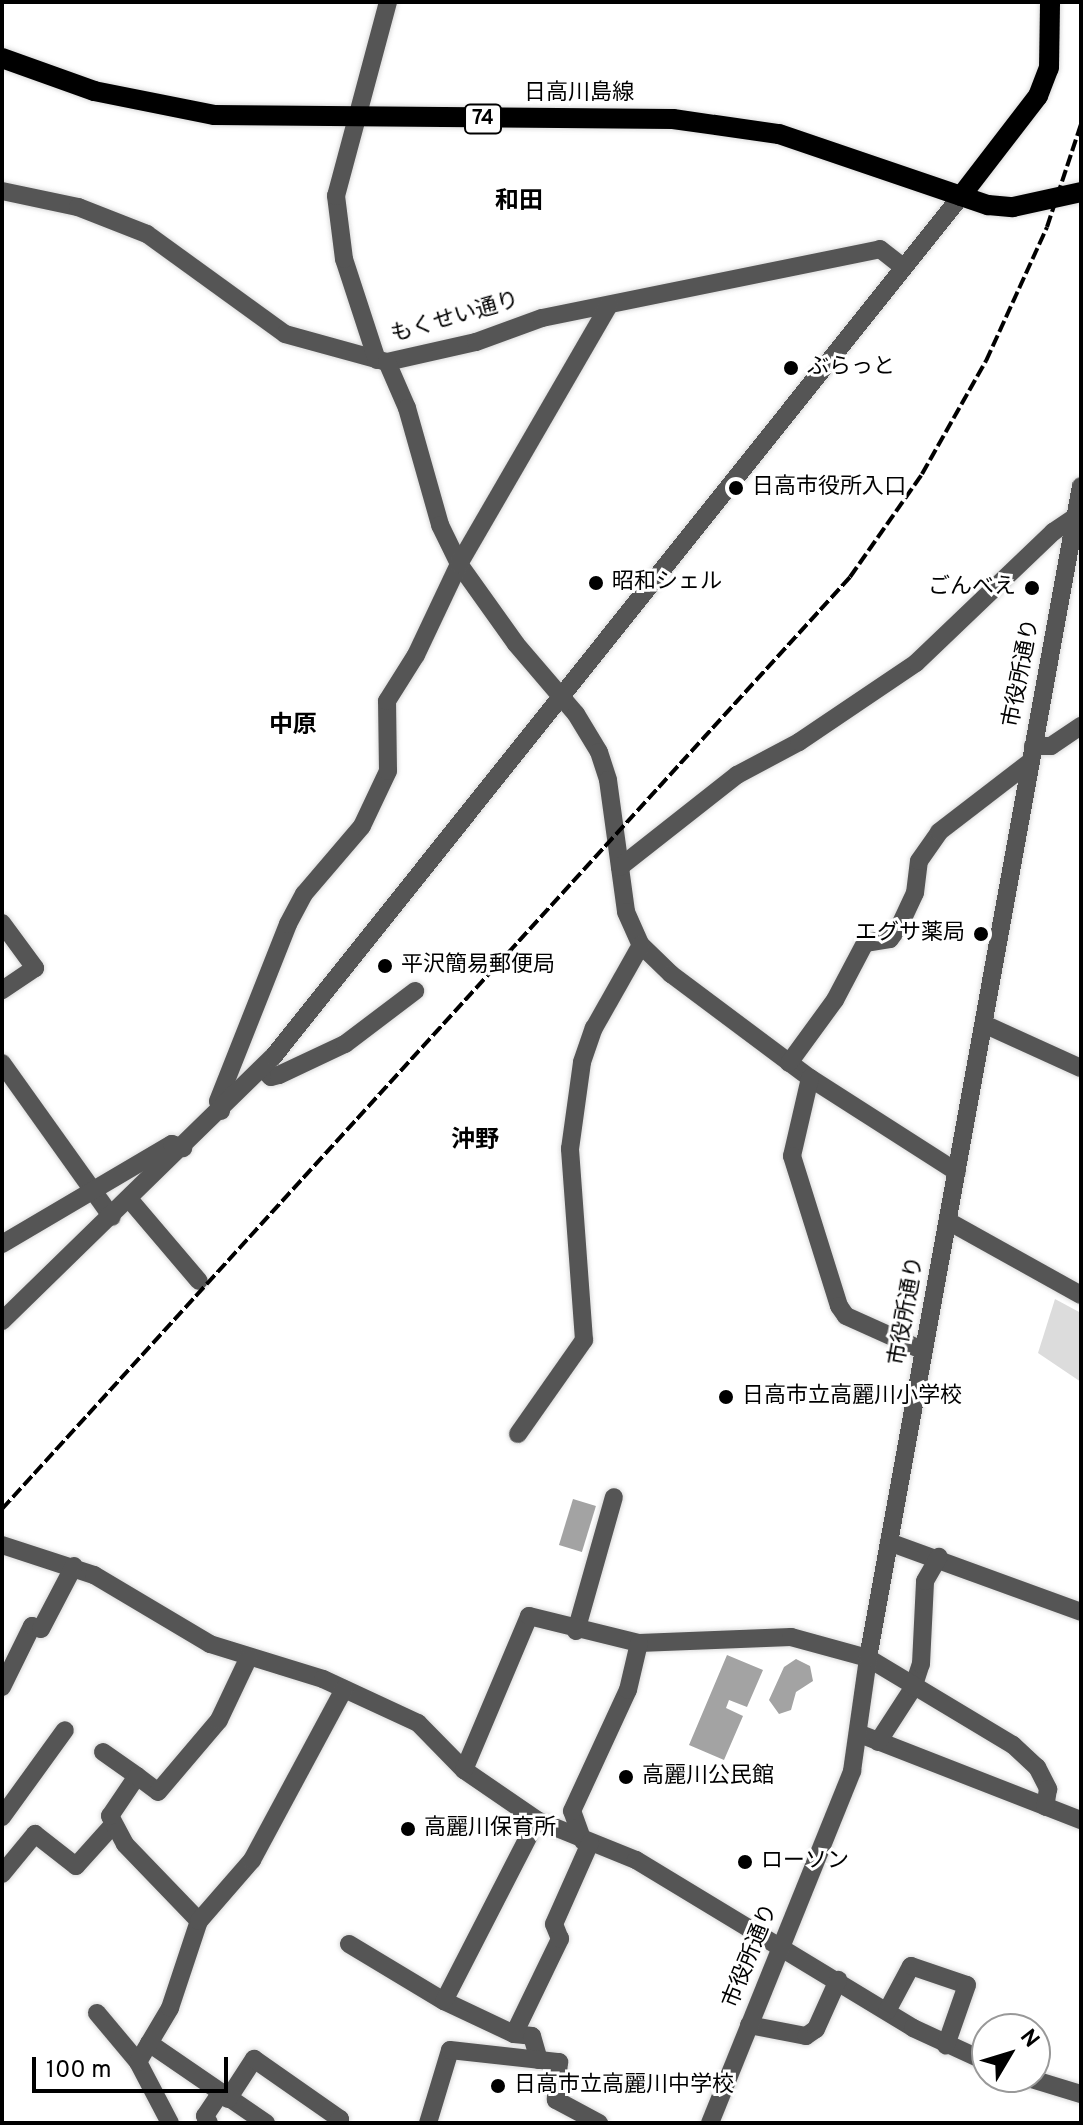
<!DOCTYPE html>
<html>
<head>
<meta charset="utf-8">
<style>
	body { margin:0 }
	#map { position:relative; width:1083px; height:2125px; overflow:hidden; background:#fff; font-family:Overpass,"Noto Sans JP",sans-serif }
	div>[style] { position:absolute }
	.green>* { inset:0; background:#dcdcdc }
	.water>* { inset:0; background:#a3a3a3; transform-origin:0 0 }
	.roads { filter:drop-shadow(0 0 2px #dbdbdb) drop-shadow(0 0 2px #dbdbdb) }
	.minor>* { height:18px; margin:-9px; padding:0 9px; transform-origin:9px; border-radius:9px; background:#555 }
	.major>* { height:20px; margin:-10px; padding:0 10px; transform-origin:10px; border-radius:10px; background:#000 }
	.rail>* { height:4px; margin-top:-2px; transform-origin:0; background:repeating-linear-gradient(90deg,#000 0 12px,transparent 0 16px) }
	.dots>* { width:22px; height:22px; translate:-50% -50%; box-sizing:border-box; border:4px solid #fff; border-radius:50% }
	span { translate:-50% -50%; white-space:nowrap; text-align:center; line-height:1.15; -webkit-text-stroke:6px #fff; paint-order:stroke }
	.shield-label span { padding:2px 6px; background:#fff; border:2px solid; border-radius:6px; -webkit-text-stroke-width:0 }
	.shield-label { font-size:20px; color:#000; font-weight:700 }
	.street-label { font-size:22px; color:#000 }
	.poi-label { font-size:22px; color:#000 }
	.left { translate:0 -50%; text-align:left }
	.right { translate:-100% -50%; text-align:right }
	.neighbourhood-label { font-size:24px; color:#000; font-weight:700 }
	.frame { position:absolute; inset:0; border:4px solid #000; pointer-events:none }
	.north { position:absolute; left:971px; top:2013px; width:80px; height:80px; box-sizing:border-box; background:#fff; border:2px solid #999; border-radius:50%; rotate:52deg; font-size:22px; font-weight:700; line-height:32px; text-align:center; color:#000 }
	.north::after { content:''; display:block; margin:auto; width:28px; height:36px; background:#000; clip-path:polygon(50% 0,100% 100%,50% 72%,0 100%) }
	.scale { position:absolute; left:32px; top:2057px; width:196px; height:36px; box-sizing:border-box; border:4px solid #000; border-top:0; padding-left:10px; font-size:24px; line-height:28px; white-space:nowrap; color:#000; -webkit-text-stroke:6px #fff; paint-order:stroke }
</style>
</head>
<body>
<div id="map">
	<div class="green">
		<i style="clip-path:polygon(1055px 1299px,1081px 1313px,1081px 1382px,1038px 1353px)"></i>
	</div>
	<div class="water">
		<i style="left:573px;top:1499px;width:24px;height:48px;rotate:17deg"></i>
		<i style="clip-path:polygon(727px 1655px,763px 1670px,747px 1707px,729px 1700px,726px 1708px,743px 1716px,724px 1760px,689px 1745px)"></i>
		<i style="clip-path:polygon(796px 1659px,810px 1666px,813px 1681px,796px 1692px,791px 1710px,779px 1714px,769px 1700px,784px 1667px)"></i>
	</div>
	<div class="roads">
		<div class="minor">
			<i style="left:2px;top:191px;width:78px;rotate:11.9deg"></i>
			<i style="left:78px;top:207px;width:74px;rotate:21.4deg"></i>
			<i style="left:147px;top:234px;width:170px;rotate:35.9deg"></i>
			<i style="left:285px;top:334px;width:106px;rotate:15.4deg"></i>
			<i style="left:387px;top:362px;width:91px;rotate:-12.7deg"></i>
			<i style="left:476px;top:342px;width:70px;rotate:-20deg"></i>
			<i style="left:542px;top:318px;width:345px;rotate:-11.5deg"></i>
			<i style="left:880px;top:249px;width:29px;rotate:38deg"></i>
			<i style="left:377px;top:360px;width:106px;rotate:-108.1deg"></i>
			<i style="left:344px;top:259px;width:64px;rotate:-97.2deg"></i>
			<i style="left:336px;top:196px;width:201px;rotate:-75deg"></i>
			<i style="left:387px;top:362px;width:50px;rotate:66.5deg"></i>
			<i style="left:407px;top:408px;width:122px;rotate:74.2deg"></i>
			<i style="left:440px;top:525px;width:43px;rotate:64deg"></i>
			<i style="left:459px;top:564px;width:98px;rotate:54.5deg"></i>
			<i style="left:516px;top:644px;width:92px;rotate:49.4deg"></i>
			<i style="left:576px;top:714px;width:44px;rotate:58.8deg"></i>
			<i style="left:599px;top:752px;width:29px;rotate:72deg"></i>
			<i style="left:608px;top:780px;width:133px;rotate:82.2deg"></i>
			<i style="left:626px;top:912px;width:36px;rotate:66deg"></i>
			<i style="left:641px;top:945px;width:42px;rotate:44deg"></i>
			<i style="left:671px;top:974px;width:174px;rotate:36.8deg"></i>
			<i style="left:810px;top:1078px;width:174px;rotate:32.6deg"></i>
			<i style="left:1033px;top:746px;width:18px"></i>
			<i style="left:1051px;top:746px;width:36px;rotate:-34deg"></i>
			<i style="left:620px;top:867px;width:149px;rotate:-38.2deg"></i>
			<i style="left:737px;top:775px;width:70px;rotate:-28deg"></i>
			<i style="left:799px;top:742px;width:141px;rotate:-34deg"></i>
			<i style="left:916px;top:663px;width:190px;rotate:-43.7deg"></i>
			<i style="left:1053px;top:532px;width:34px;rotate:-34deg"></i>
			<i style="left:2px;top:923px;width:56px;rotate:53.7deg"></i>
			<i style="left:35px;top:968px;width:40px;rotate:146deg"></i>
			<i style="left:986px;top:1025px;width:104px;rotate:24.4deg"></i>
			<i style="left:2px;top:1063px;width:189px;rotate:54.5deg"></i>
			<i style="left:789px;top:1063px;width:78px;rotate:-53.9deg"></i>
			<i style="left:835px;top:1000px;width:64px;rotate:-62.2deg"></i>
			<i style="left:865px;top:943px;width:25px;rotate:-9deg"></i>
			<i style="left:890px;top:939px;width:17px;rotate:-54deg"></i>
			<i style="left:900px;top:925px;width:35px;rotate:-65deg"></i>
			<i style="left:915px;top:893px;width:32px;rotate:-83deg"></i>
			<i style="left:919px;top:861px;width:35px;rotate:-55deg"></i>
			<i style="left:939px;top:832px;width:115px;rotate:-37.6deg"></i>
			<i style="left:263px;top:1069px;width:11px;rotate:45deg"></i>
			<i style="left:271px;top:1077px;width:8px;rotate:-14deg"></i>
			<i style="left:279px;top:1075px;width:73px;rotate:-25.2deg"></i>
			<i style="left:345px;top:1044px;width:88px;rotate:-37.1deg"></i>
			<i style="left:810px;top:1078px;width:80px;rotate:103deg"></i>
			<i style="left:792px;top:1156px;width:157px;rotate:72.6deg"></i>
			<i style="left:839px;top:1306px;width:12px;rotate:55deg"></i>
			<i style="left:846px;top:1316px;width:85px;rotate:24.2deg"></i>
			<i style="left:221px;top:1111px;width:10px;rotate:-107deg"></i>
			<i style="left:218px;top:1101px;width:190px;rotate:-68.4deg"></i>
			<i style="left:288px;top:924px;width:34px;rotate:-62deg"></i>
			<i style="left:304px;top:894px;width:89px;rotate:-49.5deg"></i>
			<i style="left:362px;top:826px;width:61px;rotate:-64.7deg"></i>
			<i style="left:388px;top:771px;width:70px;rotate:-90.8deg"></i>
			<i style="left:387px;top:701px;width:54px;rotate:-57.8deg"></i>
			<i style="left:416px;top:655px;width:101px;rotate:-64.7deg"></i>
			<i style="left:459px;top:564px;width:299px;rotate:-59.9deg"></i>
			<i style="left:130px;top:1200px;width:106px;rotate:49.6deg"></i>
			<i style="left:948px;top:1221px;width:152px;rotate:29.1deg"></i>
			<i style="left:2px;top:1244px;width:197px;rotate:-30.5deg"></i>
			<i style="left:172px;top:1144px;width:12px;rotate:20deg"></i>
			<i style="left:2px;top:1321px;width:378px;rotate:-44.3deg"></i>
			<i style="left:273px;top:1057px;width:1102px;rotate:-51.37deg"></i>
			<i style="left:518px;top:1434px;width:115px;rotate:-54.9deg"></i>
			<i style="left:584px;top:1340px;width:192px;rotate:-94.2deg"></i>
			<i style="left:570px;top:1149px;width:88px;rotate:-82.1deg"></i>
			<i style="left:582px;top:1062px;width:36px;rotate:-71deg"></i>
			<i style="left:594px;top:1028px;width:95px;rotate:-60.5deg"></i>
			<i style="left:889px;top:1542px;width:204px;rotate:20deg"></i>
			<i style="left:2px;top:1545px;width:97px;rotate:18.1deg"></i>
			<i style="left:94px;top:1575px;width:135px;rotate:30.7deg"></i>
			<i style="left:210px;top:1644px;width:118px;rotate:17.2deg"></i>
			<i style="left:323px;top:1679px;width:105px;rotate:24.9deg"></i>
			<i style="left:418px;top:1723px;width:66px;rotate:45.6deg"></i>
			<i style="left:464px;top:1770px;width:88px;rotate:34.4deg"></i>
			<i style="left:537px;top:1820px;width:107px;rotate:22deg"></i>
			<i style="left:636px;top:1860px;width:324px;rotate:31.2deg"></i>
			<i style="left:913px;top:2028px;width:81px;rotate:24.7deg"></i>
			<i style="left:576px;top:1631px;width:139px;rotate:-74.2deg"></i>
			<i style="left:2px;top:1687px;width:68px;rotate:-63.8deg"></i>
			<i style="left:32px;top:1626px;width:9px;rotate:18deg"></i>
			<i style="left:41px;top:1629px;width:71px;rotate:-62.4deg"></i>
			<i style="left:860px;top:1734px;width:237px;rotate:21.3deg"></i>
			<i style="left:878px;top:1742px;width:64px;rotate:-57.1deg"></i>
			<i style="left:913px;top:1688px;width:25px;rotate:-72deg"></i>
			<i style="left:921px;top:1664px;width:83px;rotate:-87.2deg"></i>
			<i style="left:925px;top:1581px;width:28px;rotate:-60deg"></i>
			<i style="left:103px;top:1752px;width:42px;rotate:35.2deg"></i>
			<i style="left:464px;top:1770px;width:167px;rotate:-67.1deg"></i>
			<i style="left:529px;top:1616px;width:113px;rotate:13.8deg"></i>
			<i style="left:639px;top:1643px;width:152px;rotate:-2.3deg"></i>
			<i style="left:791px;top:1637px;width:80px;rotate:15.3deg"></i>
			<i style="left:868px;top:1658px;width:169px;rotate:31deg"></i>
			<i style="left:1013px;top:1745px;width:33px;rotate:43deg"></i>
			<i style="left:1037px;top:1767px;width:25px;rotate:63deg"></i>
			<i style="left:1048px;top:1789px;width:18px;rotate:99deg"></i>
			<i style="left:2px;top:1817px;width:107px;rotate:-54.1deg"></i>
			<i style="left:583px;top:1841px;width:32px;rotate:-110deg"></i>
			<i style="left:572px;top:1811px;width:133px;rotate:-65.2deg"></i>
			<i style="left:628px;top:1690px;width:48px;rotate:-76.8deg"></i>
			<i style="left:2px;top:1874px;width:52px;rotate:-50.5deg"></i>
			<i style="left:35px;top:1834px;width:52px;rotate:38deg"></i>
			<i style="left:76px;top:1866px;width:54px;rotate:-48deg"></i>
			<i style="left:199px;top:1921px;width:107px;rotate:-133.9deg"></i>
			<i style="left:125px;top:1844px;width:32px;rotate:-118deg"></i>
			<i style="left:110px;top:1816px;width:48px;rotate:-56deg"></i>
			<i style="left:137px;top:1776px;width:26px;rotate:37deg"></i>
			<i style="left:158px;top:1792px;width:94px;rotate:-49.7deg"></i>
			<i style="left:219px;top:1720px;width:68px;rotate:-64.6deg"></i>
			<i style="left:349px;top:1944px;width:111px;rotate:31deg"></i>
			<i style="left:444px;top:2001px;width:77px;rotate:25.2deg"></i>
			<i style="left:514px;top:2034px;width:18px;rotate:6deg"></i>
			<i style="left:532px;top:2036px;width:25px;rotate:74deg"></i>
			<i style="left:444px;top:2001px;width:203px;rotate:-62.8deg"></i>
			<i style="left:887px;top:2011px;width:51px;rotate:-61.9deg"></i>
			<i style="left:911px;top:1966px;width:59px;rotate:18.7deg"></i>
			<i style="left:967px;top:1985px;width:64px;rotate:109.3deg"></i>
			<i style="left:97px;top:2013px;width:64px;rotate:50.1deg"></i>
			<i style="left:138px;top:2062px;width:69px;rotate:62.3deg"></i>
			<i style="left:749px;top:2025px;width:58px;rotate:10.9deg"></i>
			<i style="left:806px;top:2036px;width:12px;rotate:-35deg"></i>
			<i style="left:816px;top:2029px;width:54px;rotate:-65.8deg"></i>
			<i style="left:514px;top:2034px;width:106px;rotate:-64.2deg"></i>
			<i style="left:560px;top:1939px;width:16px;rotate:-112deg"></i>
			<i style="left:554px;top:1924px;width:89px;rotate:-66deg"></i>
			<i style="left:149px;top:2043px;width:142px;rotate:34.4deg"></i>
			<i style="left:138px;top:2062px;width:63px;rotate:-59.3deg"></i>
			<i style="left:170px;top:2008px;width:92px;rotate:-71.6deg"></i>
			<i style="left:199px;top:1921px;width:81px;rotate:-49deg"></i>
			<i style="left:252px;top:1860px;width:194px;rotate:-61.7deg"></i>
			<i style="left:1025px;top:2077px;width:59px;rotate:16.9deg"></i>
			<i style="left:228px;top:2099px;width:48px;rotate:-57deg"></i>
			<i style="left:254px;top:2059px;width:105px;rotate:34.9deg"></i>
			<i style="left:340px;top:2119px;width:5px;rotate:127deg"></i>
			<i style="left:209px;top:2123px;width:8px;rotate:-120deg"></i>
			<i style="left:205px;top:2116px;width:27px;rotate:-56deg"></i>
			<i style="left:428px;top:2123px;width:76px;rotate:-73.2deg"></i>
			<i style="left:450px;top:2050px;width:110px;rotate:6.3deg"></i>
			<i style="left:559px;top:2062px;width:38px;rotate:95deg"></i>
			<i style="left:556px;top:2100px;width:49px;rotate:28.1deg"></i>
			<i style="left:710px;top:2123px;width:380px;rotate:-68deg"></i>
			<i style="left:852px;top:1771px;width:114px;rotate:-81.9deg"></i>
			<i style="left:868px;top:1658px;width:1191px;rotate:-79.7deg"></i>
		</div>
		<div class="major">
			<i style="left:2px;top:58px;width:98px;rotate:19.7deg"></i>
			<i style="left:94px;top:91px;width:122px;rotate:11.3deg"></i>
			<i style="left:214px;top:115px;width:459px;rotate:0.5deg"></i>
			<i style="left:673px;top:119px;width:107px;rotate:8.1deg"></i>
			<i style="left:779px;top:134px;width:221px;rotate:18.8deg"></i>
			<i style="left:988px;top:205px;width:25px;rotate:5deg"></i>
			<i style="left:1013px;top:207px;width:70px;rotate:-12.4deg"></i>
			<i style="left:961px;top:196px;width:126px;rotate:-52.4deg"></i>
			<i style="left:1038px;top:96px;width:30px;rotate:-69deg"></i>
			<i style="left:1049px;top:68px;width:66px;rotate:-89.1deg"></i>
		</div>
	</div>
	<div class="rail">
		<i style="left:2px;top:1509px;width:1260px;rotate:-47.7deg"></i>
		<i style="left:850px;top:577px;width:126px;rotate:-55deg"></i>
		<i style="left:922px;top:474px;width:130px;rotate:-60.5deg"></i>
		<i style="left:986px;top:361px;width:147px;rotate:-65.5deg"></i>
		<i style="left:1047px;top:227px;width:108px;rotate:-71.7deg"></i>
	</div>
	<div class="dots">
		<i style="left:791px;top:368px;background:#000"></i>
		<i style="left:736px;top:488px;background:#000"></i>
		<i style="left:596px;top:583px;background:#000"></i>
		<i style="left:1032px;top:588px;background:#000"></i>
		<i style="left:981px;top:934px;background:#000"></i>
		<i style="left:385px;top:966px;background:#000"></i>
		<i style="left:726px;top:1397px;background:#000"></i>
		<i style="left:626px;top:1777px;background:#000"></i>
		<i style="left:408px;top:1829px;background:#000"></i>
		<i style="left:745px;top:1862px;background:#000"></i>
		<i style="left:498px;top:2086px;background:#000"></i>
	</div>
	<div class="shield-label">
		<span style="left:483px;top:119px">74</span>
	</div>
	<div class="street-label">
		<span style="left:579px;top:94px">日高川島線</span>
		<span style="left:455px;top:318px;rotate:-16deg">もくせい通り</span>
		<span style="left:1022px;top:673px;rotate:-79deg">市役所通り</span>
		<span style="left:907px;top:1311px;rotate:-80deg">市役所通り</span>
		<span style="left:751px;top:1956px;rotate:-68deg">市役所通り</span>
	</div>
	<div class="poi-label">
		<span class="left" style="left:807px;top:368px">ぶらっと</span>
		<span class="left" style="left:752px;top:488px">日高市役所入口</span>
		<span class="left" style="left:612px;top:583px">昭和シェル</span>
		<span class="right" style="left:1016px;top:588px">ごんべえ</span>
		<span class="right" style="left:965px;top:934px">エグサ薬局</span>
		<span class="left" style="left:401px;top:966px">平沢簡易郵便局</span>
		<span class="left" style="left:742px;top:1397px">日高市立高麗川小学校</span>
		<span class="left" style="left:642px;top:1777px">高麗川公民館</span>
		<span class="left" style="left:424px;top:1829px">高麗川保育所</span>
		<span class="left" style="left:761px;top:1862px">ローソン</span>
		<span class="left" style="left:514px;top:2086px">日高市立高麗川中学校</span>
	</div>
	<div class="neighbourhood-label">
		<span style="left:519px;top:203px">和田</span>
		<span style="left:293px;top:727px">中原</span>
		<span style="left:475px;top:1142px">沖野</span>
	</div>
	<div class="frame"></div>
	<div class="north">N</div>
	<div class="scale">100 m</div>
</div>
</body>
</html>
